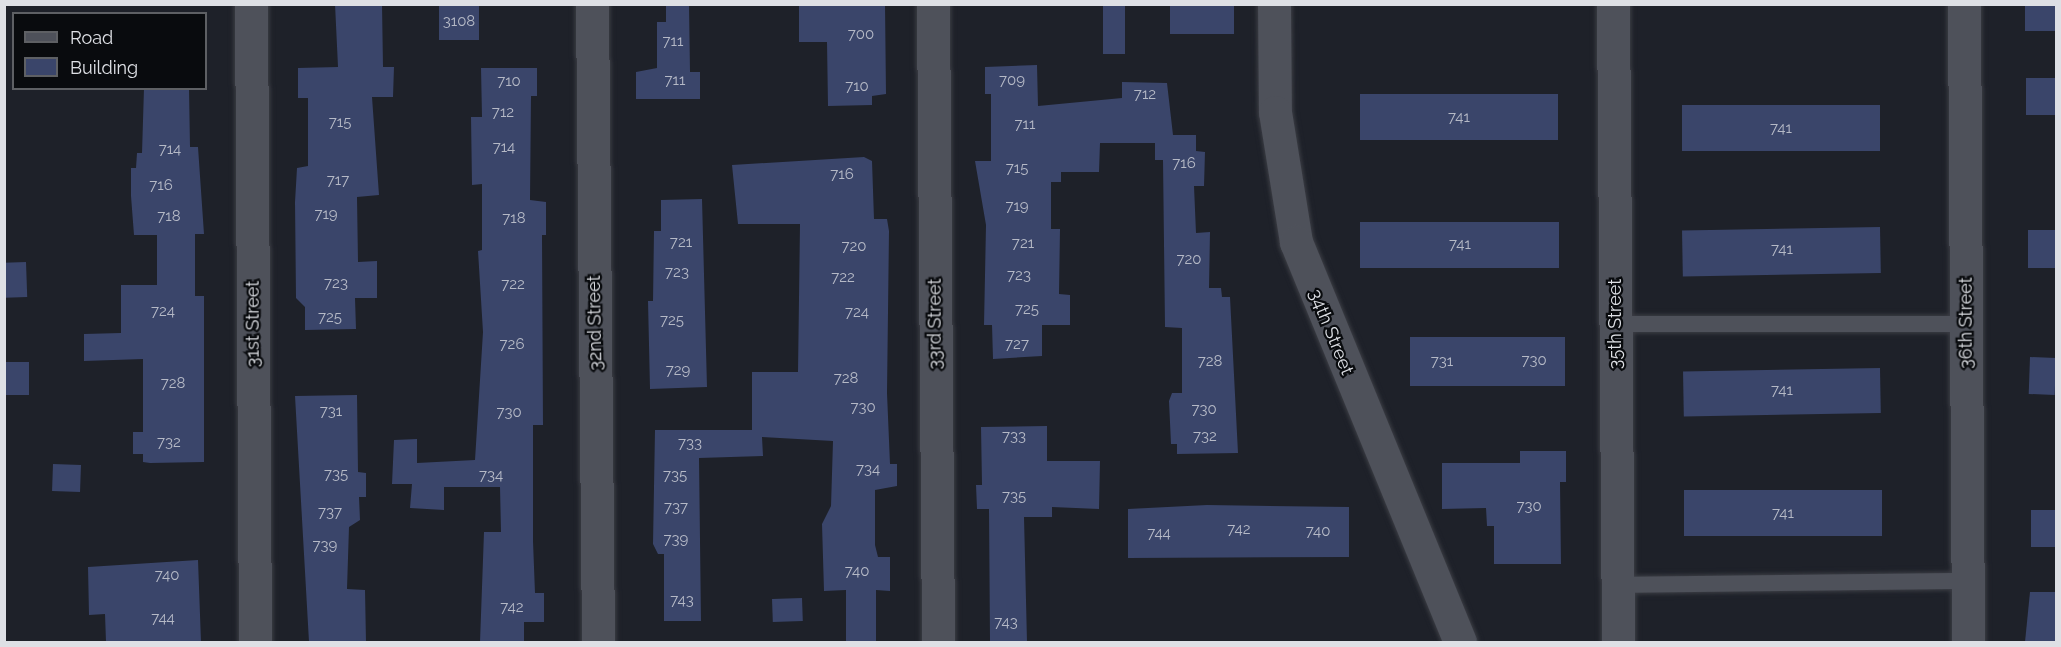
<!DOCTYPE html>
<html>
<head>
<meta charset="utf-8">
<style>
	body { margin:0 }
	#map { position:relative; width:2061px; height:647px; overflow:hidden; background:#1e2129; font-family:Raleway,sans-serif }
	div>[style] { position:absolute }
	.building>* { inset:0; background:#3a456a; transform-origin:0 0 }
	.roads { filter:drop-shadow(0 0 2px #3b3d44) drop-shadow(0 0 2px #3b3d44) }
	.service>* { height:16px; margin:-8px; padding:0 8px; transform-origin:8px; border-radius:8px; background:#4e515a }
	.minor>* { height:33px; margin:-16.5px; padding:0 16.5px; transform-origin:16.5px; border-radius:16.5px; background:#4e515a }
	.tertiary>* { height:33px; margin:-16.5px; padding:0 16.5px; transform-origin:16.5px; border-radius:16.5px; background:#4e515a }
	span { translate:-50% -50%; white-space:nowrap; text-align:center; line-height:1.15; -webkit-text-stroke:4.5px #090b0e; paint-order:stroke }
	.number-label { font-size:15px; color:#b5b9c6 }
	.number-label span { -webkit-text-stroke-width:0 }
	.street-label { font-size:18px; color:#dee0e5 }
	.frame { position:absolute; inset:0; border:6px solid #dee0e5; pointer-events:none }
	.legend { position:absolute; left:12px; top:12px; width:195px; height:78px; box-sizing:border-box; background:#090b0e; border:2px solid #5e6064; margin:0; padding:8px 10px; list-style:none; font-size:18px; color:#dee0e5 }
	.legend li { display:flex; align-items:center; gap:12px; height:30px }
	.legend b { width:30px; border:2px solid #5e6064 }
</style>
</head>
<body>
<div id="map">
	<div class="building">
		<i style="clip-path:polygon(335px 4px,382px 4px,383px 67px,394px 67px,393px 97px,372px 97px,379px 195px,357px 197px,358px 262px,377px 261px,377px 298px,355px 298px,356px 329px,305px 330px,305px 307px,296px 298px,295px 202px,297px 168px,308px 166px,308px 98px,298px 98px,298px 68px,338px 67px)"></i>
		<i style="left:439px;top:4px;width:40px;height:36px"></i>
		<i style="clip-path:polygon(666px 4px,689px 4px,690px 72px,700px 72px,700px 99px,636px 99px,636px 72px,657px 68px,657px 22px,666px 22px)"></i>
		<i style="clip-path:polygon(799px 4px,885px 4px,886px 94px,872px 96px,872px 105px,828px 106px,827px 42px,799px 42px)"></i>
		<i style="left:1103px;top:4px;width:22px;height:50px"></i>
		<i style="left:1170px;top:4px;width:64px;height:30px"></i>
		<i style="left:2025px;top:4px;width:31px;height:27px"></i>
		<i style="clip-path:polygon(1037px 65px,1038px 106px,1122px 98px,1122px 82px,1167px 83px,1173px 135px,1196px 135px,1196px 151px,1205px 152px,1204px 186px,1194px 186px,1196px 233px,1210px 232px,1209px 288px,1221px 288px,1222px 297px,1230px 297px,1238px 453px,1177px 454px,1177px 444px,1171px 444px,1169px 401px,1172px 393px,1182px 393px,1182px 328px,1165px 327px,1163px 160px,1155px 160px,1155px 143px,1100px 143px,1099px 172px,1061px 172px,1061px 182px,1051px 182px,1051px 229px,1060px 229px,1059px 294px,1070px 295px,1070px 325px,1042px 325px,1042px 356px,993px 359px,992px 325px,984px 325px,986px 225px,975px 161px,991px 161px,991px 94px,985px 94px,985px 67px)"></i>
		<i style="clip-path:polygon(481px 68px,537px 68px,537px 96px,531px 96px,530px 200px,546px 202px,546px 235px,542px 235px,543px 425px,533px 425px,533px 541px,535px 593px,544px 593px,544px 622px,524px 622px,524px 642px,480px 642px,484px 532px,501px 532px,500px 487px,444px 487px,444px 510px,410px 508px,412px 484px,392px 484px,394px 440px,417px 439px,417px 463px,475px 460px,483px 332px,478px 251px,482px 250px,482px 184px,472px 185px,471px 117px,482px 117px)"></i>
		<i style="left:2026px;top:78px;width:30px;height:37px"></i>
		<i style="clip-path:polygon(144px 88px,189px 88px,190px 147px,198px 147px,204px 234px,195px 234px,195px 296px,204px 296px,204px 462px,150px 463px,143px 462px,143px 454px,133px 454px,133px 432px,143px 432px,143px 359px,84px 361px,84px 334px,121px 333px,121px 285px,157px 285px,157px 235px,134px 235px,131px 196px,131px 168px,136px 168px,137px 153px,142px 153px)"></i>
		<i style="left:1558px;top:94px;width:46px;height:198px;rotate:90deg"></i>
		<i style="left:1880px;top:105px;width:46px;height:198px;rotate:90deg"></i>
		<i style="clip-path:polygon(864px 157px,872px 161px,874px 219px,887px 219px,889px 231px,887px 393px,890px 464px,897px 464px,897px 486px,875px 490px,875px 545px,878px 557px,890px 557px,890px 591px,876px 590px,876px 642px,846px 642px,846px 590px,824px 591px,822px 524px,831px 506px,833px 441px,762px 437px,763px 456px,699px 458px,701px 621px,664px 621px,664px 554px,658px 554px,653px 544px,655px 430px,752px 430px,752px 372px,798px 372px,800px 224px,738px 224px,732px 165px)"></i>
		<i style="clip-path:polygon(702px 199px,707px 387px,650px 389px,648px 301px,653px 301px,654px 231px,661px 231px,661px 200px)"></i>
		<i style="left:1559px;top:222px;width:46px;height:199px;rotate:90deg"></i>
		<i style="left:1880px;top:227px;width:46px;height:198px;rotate:89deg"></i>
		<i style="left:2028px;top:230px;width:28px;height:38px"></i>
		<i style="left:26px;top:262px;width:35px;height:22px;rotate:88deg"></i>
		<i style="left:1565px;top:337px;width:49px;height:155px;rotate:90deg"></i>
		<i style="left:2030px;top:357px;width:26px;height:37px;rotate:2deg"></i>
		<i style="left:4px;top:362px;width:25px;height:33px"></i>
		<i style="left:1880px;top:368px;width:45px;height:197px;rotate:89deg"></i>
		<i style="clip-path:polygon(357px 395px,358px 472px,366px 473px,366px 497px,359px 497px,360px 520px,349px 527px,347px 589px,365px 590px,366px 642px,309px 642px,295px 396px)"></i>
		<i style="clip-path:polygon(1047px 426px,1047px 461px,1100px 461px,1099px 509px,1052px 507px,1052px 517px,1024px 517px,1027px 642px,990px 642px,989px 509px,977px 509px,976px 485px,982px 485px,981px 427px)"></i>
		<i style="clip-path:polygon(1520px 451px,1566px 451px,1566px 482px,1560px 482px,1561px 564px,1494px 564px,1494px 526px,1487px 526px,1486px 508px,1442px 509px,1442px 463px,1520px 463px)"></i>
		<i style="left:53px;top:464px;width:28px;height:27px;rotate:2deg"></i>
		<i style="left:1882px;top:490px;width:46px;height:198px;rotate:90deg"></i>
		<i style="clip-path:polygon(1207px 505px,1349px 507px,1349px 557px,1128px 558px,1128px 509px)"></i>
		<i style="left:2031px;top:510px;width:25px;height:37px"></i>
		<i style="clip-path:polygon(198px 560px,201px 642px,106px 642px,105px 614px,89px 615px,88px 567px)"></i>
		<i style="clip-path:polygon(2030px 592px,2056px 592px,2056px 642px,2025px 642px)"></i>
		<i style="left:802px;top:598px;width:23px;height:30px;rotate:88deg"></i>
	</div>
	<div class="roads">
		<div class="service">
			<i style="left:1615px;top:324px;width:351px"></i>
			<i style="left:1617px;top:585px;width:350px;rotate:-0.7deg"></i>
		</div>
		<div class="minor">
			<i style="left:251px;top:4px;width:638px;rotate:89.64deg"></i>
			<i style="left:592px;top:4px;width:638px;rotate:89.46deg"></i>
			<i style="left:933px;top:4px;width:638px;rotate:89.55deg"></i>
			<i style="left:1274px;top:4px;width:108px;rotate:89.5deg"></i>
			<i style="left:1275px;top:112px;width:132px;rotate:80.8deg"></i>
			<i style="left:1296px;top:242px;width:432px;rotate:67.7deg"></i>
		</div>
		<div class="tertiary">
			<i style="left:1613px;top:4px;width:638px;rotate:89.55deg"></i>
			<i style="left:1964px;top:4px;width:638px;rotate:89.64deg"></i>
		</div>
	</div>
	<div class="number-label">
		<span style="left:459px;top:22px">3108</span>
		<span style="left:861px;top:35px">700</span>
		<span style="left:673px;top:42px">711</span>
		<span style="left:675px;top:81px">711</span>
		<span style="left:1012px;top:81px">709</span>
		<span style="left:509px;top:82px">710</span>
		<span style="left:857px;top:87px">710</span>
		<span style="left:1145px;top:95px">712</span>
		<span style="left:503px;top:113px">712</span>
		<span style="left:1459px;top:118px">741</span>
		<span style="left:340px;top:123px">715</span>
		<span style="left:1025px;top:125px">711</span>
		<span style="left:1781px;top:129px">741</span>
		<span style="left:504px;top:148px">714</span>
		<span style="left:170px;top:150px">714</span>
		<span style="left:1184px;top:164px">716</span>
		<span style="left:1017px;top:169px">715</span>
		<span style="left:842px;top:175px">716</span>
		<span style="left:338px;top:181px">717</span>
		<span style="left:161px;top:186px">716</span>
		<span style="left:1017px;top:207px">719</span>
		<span style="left:326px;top:215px">719</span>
		<span style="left:169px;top:217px">718</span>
		<span style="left:514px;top:219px">718</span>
		<span style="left:681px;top:243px">721</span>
		<span style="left:1023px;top:244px">721</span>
		<span style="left:1460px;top:245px">741</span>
		<span style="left:854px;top:247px">720</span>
		<span style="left:1782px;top:250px">741</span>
		<span style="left:1189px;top:260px">720</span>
		<span style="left:677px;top:273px">723</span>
		<span style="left:1019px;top:276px">723</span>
		<span style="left:843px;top:278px">722</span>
		<span style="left:336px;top:284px">723</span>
		<span style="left:513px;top:285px">722</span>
		<span style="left:1027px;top:310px">725</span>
		<span style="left:163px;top:312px">724</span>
		<span style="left:857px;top:313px">724</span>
		<span style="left:330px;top:318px">725</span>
		<span style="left:672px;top:321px">725</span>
		<span style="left:512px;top:345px">726</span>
		<span style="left:1017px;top:345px">727</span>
		<span style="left:1534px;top:361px">730</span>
		<span style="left:1210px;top:362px">728</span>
		<span style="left:1442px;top:362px">731</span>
		<span style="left:678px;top:371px">729</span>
		<span style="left:846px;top:379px">728</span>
		<span style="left:173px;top:384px">728</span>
		<span style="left:1782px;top:391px">741</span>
		<span style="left:863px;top:408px">730</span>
		<span style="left:1204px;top:410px">730</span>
		<span style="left:331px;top:412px">731</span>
		<span style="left:509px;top:413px">730</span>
		<span style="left:1014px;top:437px">733</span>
		<span style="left:1205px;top:437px">732</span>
		<span style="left:169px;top:443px">732</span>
		<span style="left:690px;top:444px">733</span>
		<span style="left:868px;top:470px">734</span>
		<span style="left:336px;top:475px">735</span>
		<span style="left:491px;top:476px">734</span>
		<span style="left:675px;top:476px">735</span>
		<span style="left:1014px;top:497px">735</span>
		<span style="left:1529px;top:507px">730</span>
		<span style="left:676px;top:508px">737</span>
		<span style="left:330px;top:513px">737</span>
		<span style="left:1783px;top:514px">741</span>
		<span style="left:1239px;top:530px">742</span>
		<span style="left:1318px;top:532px">740</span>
		<span style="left:1159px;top:534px">744</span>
		<span style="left:676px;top:540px">739</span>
		<span style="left:325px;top:546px">739</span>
		<span style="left:857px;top:572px">740</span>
		<span style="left:167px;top:576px">740</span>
		<span style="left:682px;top:601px">743</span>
		<span style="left:512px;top:608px">742</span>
		<span style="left:163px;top:619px">744</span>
		<span style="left:1006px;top:623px">743</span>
	</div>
	<div class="street-label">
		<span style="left:595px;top:323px;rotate:-91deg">32nd Street</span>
		<span style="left:1966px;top:323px;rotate:-90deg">36th Street</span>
		<span style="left:253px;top:324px;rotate:-90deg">31st Street</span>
		<span style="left:935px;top:324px;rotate:-90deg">33rd Street</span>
		<span style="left:1615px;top:324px;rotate:-90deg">35th Street</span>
		<span style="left:1331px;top:332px;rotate:68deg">34th Street</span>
	</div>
	<div class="frame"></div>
	<ul class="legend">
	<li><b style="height:8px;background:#4e515a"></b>Road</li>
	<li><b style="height:16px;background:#3a456a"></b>Building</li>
	</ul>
</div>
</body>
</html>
